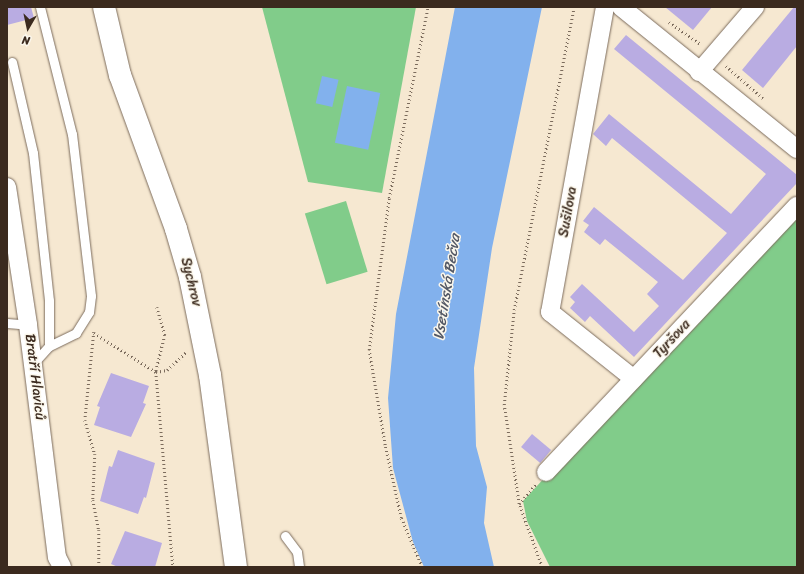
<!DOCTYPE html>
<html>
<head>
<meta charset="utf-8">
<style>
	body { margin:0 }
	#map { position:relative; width:804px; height:574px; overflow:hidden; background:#f6e8d1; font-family:Sriracha,sans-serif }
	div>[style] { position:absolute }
	.green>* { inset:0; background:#81cc8a; transform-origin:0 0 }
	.water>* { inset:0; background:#82b1ed; transform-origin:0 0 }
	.building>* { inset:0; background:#b9ace2; transform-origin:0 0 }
	.path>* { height:2.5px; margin-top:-1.25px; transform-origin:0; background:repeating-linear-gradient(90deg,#7c6c5d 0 1px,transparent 0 4px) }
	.roads { filter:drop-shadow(0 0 1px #7c6c5d) drop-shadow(0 0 1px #7c6c5d) }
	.service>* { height:9px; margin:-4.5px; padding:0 4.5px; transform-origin:4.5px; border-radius:4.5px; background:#fff }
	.minor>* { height:18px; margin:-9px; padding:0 9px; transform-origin:9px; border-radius:9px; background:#fff }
	.tertiary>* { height:22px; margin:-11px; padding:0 11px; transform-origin:11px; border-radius:11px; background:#fff }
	span { translate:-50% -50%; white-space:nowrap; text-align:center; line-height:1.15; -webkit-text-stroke:3px #fbf7ec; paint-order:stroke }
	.street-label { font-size:14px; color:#3b2a1e }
	.water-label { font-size:15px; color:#545966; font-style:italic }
	.frame { position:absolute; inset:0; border:8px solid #3b2a1e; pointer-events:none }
	.north { position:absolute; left:8px; top:8px; width:40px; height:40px; -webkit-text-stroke:3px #fbf7ec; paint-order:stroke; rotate:189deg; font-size:11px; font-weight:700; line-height:16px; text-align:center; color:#3b2a1e }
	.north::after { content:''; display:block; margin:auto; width:14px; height:18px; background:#3b2a1e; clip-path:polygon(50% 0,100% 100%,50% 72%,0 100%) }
</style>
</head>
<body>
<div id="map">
	<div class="green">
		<i style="clip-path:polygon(262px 7px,416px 7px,382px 193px,308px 182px)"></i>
		<i style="left:346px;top:201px;width:74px;height:43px;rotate:73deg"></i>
		<i style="clip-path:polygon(797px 206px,797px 567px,550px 567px,527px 521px,523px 501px)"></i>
	</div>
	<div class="water">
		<i style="clip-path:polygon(455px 7px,542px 7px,492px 248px,474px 368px,476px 446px,487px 487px,484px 523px,494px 567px,424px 567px,413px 542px,393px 468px,388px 398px,396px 314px)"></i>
		<i style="left:322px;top:76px;width:17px;height:28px;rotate:13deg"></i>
		<i style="left:347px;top:86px;width:34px;height:58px;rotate:12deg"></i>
	</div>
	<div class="building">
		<i style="clip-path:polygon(7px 7px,31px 7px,34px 18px,7px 25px)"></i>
		<i style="clip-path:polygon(665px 7px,712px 7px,693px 30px)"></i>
		<i style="clip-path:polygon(794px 7px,797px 7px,797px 46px,763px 88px,742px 70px)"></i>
		<i style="clip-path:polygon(626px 35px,797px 175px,797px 183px,634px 357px,590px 316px,585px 322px,570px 308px,575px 302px,570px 297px,582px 284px,634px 332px,659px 306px,647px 294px,658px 282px,605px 239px,600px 245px,584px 232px,589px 225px,583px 221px,594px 207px,683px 280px,727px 233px,612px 138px,606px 146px,593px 134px,609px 114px,731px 214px,766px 174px,614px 49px)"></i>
		<i style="clip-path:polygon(111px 373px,149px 386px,143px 403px,146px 404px,131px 437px,94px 425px,100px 407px,97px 406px)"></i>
		<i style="left:532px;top:434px;width:25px;height:17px;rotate:40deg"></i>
		<i style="clip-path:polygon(118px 450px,155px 463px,146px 498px,144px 497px,138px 514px,100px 501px,109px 466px,112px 467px)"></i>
		<i style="clip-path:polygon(125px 531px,162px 543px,155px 567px,118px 567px,111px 564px)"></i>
	</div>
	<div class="path">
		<i style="left:669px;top:22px;width:39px;rotate:35deg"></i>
		<i style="left:726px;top:66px;width:49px;rotate:40.9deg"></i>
		<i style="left:157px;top:307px;width:29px;rotate:74deg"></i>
		<i style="left:165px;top:335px;width:38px;rotate:104deg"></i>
		<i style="left:156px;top:372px;width:196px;rotate:85deg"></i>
		<i style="left:94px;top:332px;width:88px;rotate:95.8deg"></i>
		<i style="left:85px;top:420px;width:35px;rotate:74deg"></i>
		<i style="left:95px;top:454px;width:46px;rotate:92.5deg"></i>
		<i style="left:93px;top:500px;width:31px;rotate:79deg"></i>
		<i style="left:99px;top:530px;width:37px;rotate:90deg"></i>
		<i style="left:94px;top:333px;width:73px;rotate:32.2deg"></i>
		<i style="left:156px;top:372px;width:11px;rotate:-10deg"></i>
		<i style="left:167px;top:370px;width:26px;rotate:-43deg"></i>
		<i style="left:519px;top:504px;width:26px;rotate:-50deg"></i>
		<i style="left:422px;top:567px;width:53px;rotate:-113.2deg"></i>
		<i style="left:401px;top:518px;width:75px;rotate:-102.4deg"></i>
		<i style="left:385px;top:445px;width:96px;rotate:-99.6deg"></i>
		<i style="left:369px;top:350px;width:153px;rotate:-82.5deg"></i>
		<i style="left:389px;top:198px;width:195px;rotate:-78.5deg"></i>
		<i style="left:542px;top:567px;width:67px;rotate:-110.1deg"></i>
		<i style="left:519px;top:504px;width:100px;rotate:-98.6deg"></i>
		<i style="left:504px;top:405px;width:96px;rotate:-84deg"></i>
		<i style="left:514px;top:310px;width:309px;rotate:-78.8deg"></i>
	</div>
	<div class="roads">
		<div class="service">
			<i style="left:40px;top:7px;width:131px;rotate:75.9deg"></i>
			<i style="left:72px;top:134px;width:163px;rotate:83.3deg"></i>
			<i style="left:91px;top:296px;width:16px;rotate:97deg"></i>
			<i style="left:89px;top:312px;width:25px;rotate:122deg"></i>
			<i style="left:76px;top:333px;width:30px;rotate:154deg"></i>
			<i style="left:12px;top:62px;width:93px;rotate:77deg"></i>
			<i style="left:33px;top:153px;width:149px;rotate:83.8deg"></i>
			<i style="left:49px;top:301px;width:45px;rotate:90deg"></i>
			<i style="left:49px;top:346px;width:24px;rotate:132deg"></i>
			<i style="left:7px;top:323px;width:21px;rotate:5deg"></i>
			<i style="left:285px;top:536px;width:20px;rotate:53deg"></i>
			<i style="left:297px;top:552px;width:15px;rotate:82deg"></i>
		</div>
		<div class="minor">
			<i style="left:605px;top:7px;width:310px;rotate:100.2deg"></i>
			<i style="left:550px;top:312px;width:107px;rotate:38.6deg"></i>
			<i style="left:621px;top:7px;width:226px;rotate:38.9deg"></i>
			<i style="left:699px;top:72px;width:86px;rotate:-49.3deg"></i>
			<i style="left:7px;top:187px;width:140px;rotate:81.3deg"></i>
			<i style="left:28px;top:325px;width:234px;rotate:82.9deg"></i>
			<i style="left:57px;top:557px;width:11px;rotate:63deg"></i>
			<i style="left:546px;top:472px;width:366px;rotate:-46.7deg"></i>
		</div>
		<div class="tertiary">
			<i style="left:104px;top:7px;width:70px;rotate:76.8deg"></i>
			<i style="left:120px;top:75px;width:164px;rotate:70deg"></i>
			<i style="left:176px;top:229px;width:50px;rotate:73.7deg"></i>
			<i style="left:190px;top:277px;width:100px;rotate:78.5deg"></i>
			<i style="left:210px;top:375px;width:194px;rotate:82.3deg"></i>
		</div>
	</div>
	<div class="street-label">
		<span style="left:568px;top:212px;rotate:-80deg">Sušilova</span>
		<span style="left:191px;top:282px;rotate:76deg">Sychrov</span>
		<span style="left:672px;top:339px;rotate:-47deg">Tyršova</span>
		<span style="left:35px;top:377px;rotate:83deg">Bratří Hlaviců</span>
	</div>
	<div class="water-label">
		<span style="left:447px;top:287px;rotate:-81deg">Vsetínská Bečva</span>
	</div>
	<div class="frame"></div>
	<div class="north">N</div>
</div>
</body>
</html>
